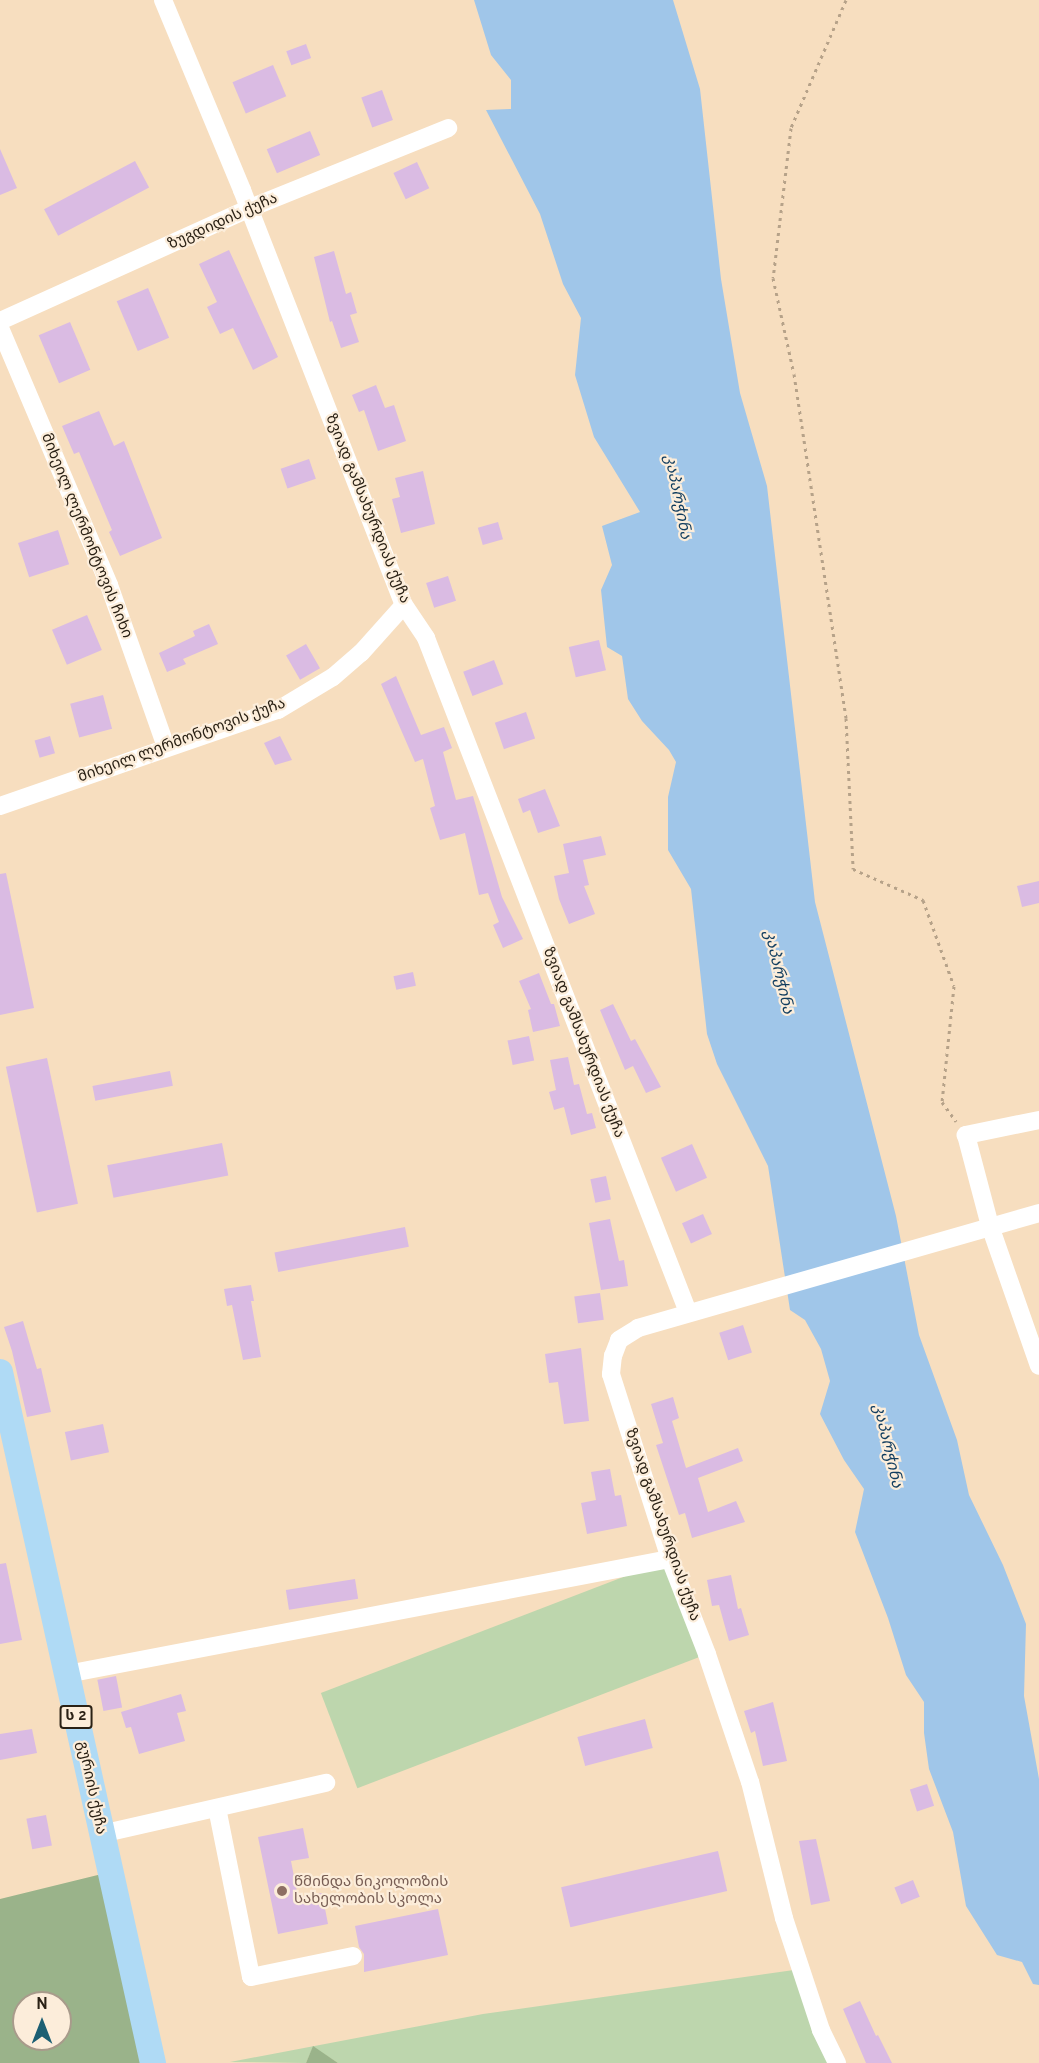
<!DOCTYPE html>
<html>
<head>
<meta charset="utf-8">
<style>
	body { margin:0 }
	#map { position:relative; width:1039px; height:2063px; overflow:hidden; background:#f7debf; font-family:Overpass,"Noto Sans Georgian",sans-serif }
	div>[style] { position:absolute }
	.green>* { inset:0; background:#bdd6ad; transform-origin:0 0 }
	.forest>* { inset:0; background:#9ab38a }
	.water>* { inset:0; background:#a0c6e9 }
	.building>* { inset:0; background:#dabbe3; transform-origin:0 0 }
	.path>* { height:3px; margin-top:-1.5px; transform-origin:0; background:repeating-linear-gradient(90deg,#b6a289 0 3px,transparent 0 7.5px) }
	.minor>* { height:18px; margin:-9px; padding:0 9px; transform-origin:9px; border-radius:9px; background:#fff }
	.highway>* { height:26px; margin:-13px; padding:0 13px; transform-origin:13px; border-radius:13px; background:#afdaf5 }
	.dots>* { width:16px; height:16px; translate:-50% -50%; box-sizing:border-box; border:3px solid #fcedda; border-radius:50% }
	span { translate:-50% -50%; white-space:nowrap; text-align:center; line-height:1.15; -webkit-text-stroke:4.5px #fcedda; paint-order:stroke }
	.shield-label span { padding:2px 4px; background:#fcedda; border:2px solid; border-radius:4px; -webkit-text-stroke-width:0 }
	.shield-label { font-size:14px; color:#2a2115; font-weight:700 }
	.street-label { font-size:15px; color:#2a2115 }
	.education-label { font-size:15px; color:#785e54 }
	.left { translate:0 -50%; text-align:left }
	.water-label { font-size:16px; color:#113d5f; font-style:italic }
	.north { position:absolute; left:12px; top:1991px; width:60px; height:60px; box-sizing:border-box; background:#fcedda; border:2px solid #a89b8b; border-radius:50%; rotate:0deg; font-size:16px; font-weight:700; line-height:24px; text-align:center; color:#2a2115 }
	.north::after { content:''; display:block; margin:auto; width:21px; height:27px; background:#1c5f73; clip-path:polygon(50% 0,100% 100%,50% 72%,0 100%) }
</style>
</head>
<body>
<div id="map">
	<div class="green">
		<i style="left:670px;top:1559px;width:102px;height:374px;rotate:69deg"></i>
		<i style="clip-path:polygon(801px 1969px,837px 2063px,338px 2063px,313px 2047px,306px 2063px,230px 2062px,483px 2014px)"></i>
	</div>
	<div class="forest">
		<i style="clip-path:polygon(evenodd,110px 1872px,153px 2063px,0 2063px,0 1899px,110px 1872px,24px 2003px,60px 2003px,60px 2039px,24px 2039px,24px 2003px)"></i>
		<i style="clip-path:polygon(313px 2046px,338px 2063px,306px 2063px)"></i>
	</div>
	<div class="water">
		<i style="clip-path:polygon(474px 0,673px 0,700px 89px,721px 279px,740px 393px,767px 486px,815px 902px,896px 1216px,919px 1335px,957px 1440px,969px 1495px,1003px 1565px,1026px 1624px,1024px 1696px,1039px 1779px,1039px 1985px,1033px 1984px,1022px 1962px,997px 1955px,966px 1906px,953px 1832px,929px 1769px,924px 1733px,924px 1702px,906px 1675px,888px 1618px,855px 1532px,864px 1489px,844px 1460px,820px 1414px,830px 1381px,821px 1349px,805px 1320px,790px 1310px,768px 1166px,717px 1064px,707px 1034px,691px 889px,668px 850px,668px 797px,676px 762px,669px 750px,642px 721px,628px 699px,622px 656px,607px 647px,601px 590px,612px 565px,602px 526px,640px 512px,594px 437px,575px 375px,581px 318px,563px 284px,540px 214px,486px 110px,511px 109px,511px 80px,491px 55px)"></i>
	</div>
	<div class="building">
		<i style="left:306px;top:44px;width:15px;height:21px;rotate:70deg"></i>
		<i style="left:273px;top:65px;width:34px;height:44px;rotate:67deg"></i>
		<i style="left:382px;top:90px;width:32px;height:22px;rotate:70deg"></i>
		<i style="left:310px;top:131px;width:26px;height:47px;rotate:67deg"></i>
		<i style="clip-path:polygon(0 149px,17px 188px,0 195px)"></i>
		<i style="left:135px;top:161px;width:30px;height:103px;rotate:62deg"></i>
		<i style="left:417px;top:162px;width:29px;height:26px;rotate:65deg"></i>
		<i style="clip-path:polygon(229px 250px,278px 357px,253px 370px,233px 328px,220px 334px,207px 307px,217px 302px,199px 264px)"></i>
		<i style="clip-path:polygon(334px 251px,346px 294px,351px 292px,357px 313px,350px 315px,359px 342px,341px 348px,332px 321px,330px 322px,314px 257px)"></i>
		<i style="left:148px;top:288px;width:54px;height:34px;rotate:67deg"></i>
		<i style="left:70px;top:322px;width:52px;height:34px;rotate:67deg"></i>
		<i style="clip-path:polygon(376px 385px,385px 408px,394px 405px,406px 441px,378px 451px,364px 410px,359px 412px,352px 395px)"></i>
		<i style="clip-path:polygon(99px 411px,114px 446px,124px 441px,162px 538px,120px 556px,109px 532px,112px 530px,79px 452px,74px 454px,62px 426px)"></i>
		<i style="left:309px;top:459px;width:21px;height:30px;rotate:71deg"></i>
		<i style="clip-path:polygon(423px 471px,435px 524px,401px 533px,392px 499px,400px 497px,395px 478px)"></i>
		<i style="left:498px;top:522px;width:18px;height:21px;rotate:74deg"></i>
		<i style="left:58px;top:530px;width:36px;height:42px;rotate:72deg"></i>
		<i style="left:448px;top:576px;width:26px;height:23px;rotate:72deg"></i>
		<i style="left:87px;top:615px;width:38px;height:38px;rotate:67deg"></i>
		<i style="clip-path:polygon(209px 624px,218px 644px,183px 659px,186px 664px,167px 672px,159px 653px,195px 636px,193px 631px)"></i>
		<i style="left:599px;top:640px;width:31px;height:31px;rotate:77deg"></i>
		<i style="left:306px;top:644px;width:28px;height:23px;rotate:60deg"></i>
		<i style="left:494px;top:660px;width:26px;height:33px;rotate:69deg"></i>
		<i style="clip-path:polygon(396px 676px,421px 735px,444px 727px,452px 748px,443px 752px,456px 800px,473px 796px,502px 897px,523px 939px,503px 948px,493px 925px,499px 922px,488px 893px,479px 895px,465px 833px,440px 840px,430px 808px,435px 806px,423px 759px,415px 762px,381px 684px)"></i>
		<i style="left:103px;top:695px;width:35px;height:34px;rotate:75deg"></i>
		<i style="left:526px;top:712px;width:28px;height:33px;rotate:71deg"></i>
		<i style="left:50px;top:736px;width:18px;height:16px;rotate:74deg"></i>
		<i style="clip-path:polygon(280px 736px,292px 760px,275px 765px,264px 743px)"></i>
		<i style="clip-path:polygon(545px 789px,560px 826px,538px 833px,530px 810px,523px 813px,518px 799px)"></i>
		<i style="clip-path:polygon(601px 836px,606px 855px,583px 860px,589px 885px,584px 886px,595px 914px,569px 924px,559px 899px,554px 876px,569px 873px,563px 844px)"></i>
		<i style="clip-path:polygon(6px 873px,34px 1008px,0 1015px,0 874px)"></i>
		<i style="clip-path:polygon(1039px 881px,1039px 903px,1022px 907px,1017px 886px)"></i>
		<i style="left:413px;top:972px;width:14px;height:20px;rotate:78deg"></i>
		<i style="clip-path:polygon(539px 973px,551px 1004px,554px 1004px,560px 1026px,533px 1032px,528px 1010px,531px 1009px,519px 981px)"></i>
		<i style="clip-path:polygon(613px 1004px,631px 1041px,635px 1039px,661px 1087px,646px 1093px,633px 1066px,625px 1070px,600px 1010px)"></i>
		<i style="left:529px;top:1036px;width:25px;height:22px;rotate:78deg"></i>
		<i style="clip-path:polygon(568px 1057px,574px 1085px,579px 1084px,587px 1114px,592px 1113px,596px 1128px,571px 1135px,564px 1107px,554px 1110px,549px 1092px,556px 1090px,550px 1060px)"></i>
		<i style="left:47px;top:1058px;width:149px;height:42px;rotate:78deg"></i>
		<i style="left:170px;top:1071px;width:15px;height:79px;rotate:79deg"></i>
		<i style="left:222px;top:1143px;width:33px;height:117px;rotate:79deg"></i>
		<i style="left:692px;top:1144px;width:37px;height:34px;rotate:66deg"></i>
		<i style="left:606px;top:1176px;width:24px;height:16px;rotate:78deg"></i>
		<i style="left:703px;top:1214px;width:22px;height:23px;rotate:66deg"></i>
		<i style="clip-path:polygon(610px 1219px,619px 1261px,624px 1260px,628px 1286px,601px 1290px,589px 1223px)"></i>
		<i style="left:405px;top:1227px;width:20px;height:133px;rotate:79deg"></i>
		<i style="clip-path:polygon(251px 1285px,254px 1301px,251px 1301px,261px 1357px,243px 1360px,232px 1305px,227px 1306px,224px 1289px)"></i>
		<i style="left:600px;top:1293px;width:27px;height:26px;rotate:82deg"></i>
		<i style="clip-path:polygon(23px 1321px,37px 1369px,41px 1368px,51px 1412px,27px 1417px,12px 1351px,4px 1327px)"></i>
		<i style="left:743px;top:1325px;width:29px;height:25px;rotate:72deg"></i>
		<i style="clip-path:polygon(581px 1348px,589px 1421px,564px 1424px,558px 1382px,549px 1383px,545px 1354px)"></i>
		<i style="clip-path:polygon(673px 1397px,679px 1418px,672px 1421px,686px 1468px,738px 1448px,743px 1461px,698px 1478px,708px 1512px,736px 1501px,745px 1522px,692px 1538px,685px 1513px,679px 1515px,656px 1445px,663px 1443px,651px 1404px)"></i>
		<i style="left:103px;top:1424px;width:29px;height:39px;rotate:78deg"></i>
		<i style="clip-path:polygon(610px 1469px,615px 1496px,621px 1495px,627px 1526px,587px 1534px,581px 1503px,596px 1500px,591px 1472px)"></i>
		<i style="clip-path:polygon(6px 1563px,22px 1640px,0 1644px,0 1564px)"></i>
		<i style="clip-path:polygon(731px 1575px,738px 1609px,741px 1608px,749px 1635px,729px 1641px,719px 1605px,712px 1606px,707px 1580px)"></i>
		<i style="left:355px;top:1579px;width:20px;height:70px;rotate:81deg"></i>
		<i style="left:116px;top:1676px;width:32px;height:19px;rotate:79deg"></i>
		<i style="clip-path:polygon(181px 1694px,186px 1711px,177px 1713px,185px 1741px,139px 1754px,131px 1727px,126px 1728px,121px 1712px)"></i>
		<i style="clip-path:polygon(773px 1702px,787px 1761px,763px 1766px,755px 1731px,751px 1733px,744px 1711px)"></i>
		<i style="left:645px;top:1719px;width:30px;height:70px;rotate:75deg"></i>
		<i style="clip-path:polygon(32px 1729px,37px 1753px,0 1760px,0 1734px)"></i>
		<i style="left:927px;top:1784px;width:23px;height:18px;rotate:72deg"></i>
		<i style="left:46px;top:1815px;width:31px;height:20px;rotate:79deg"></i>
		<i style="clip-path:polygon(303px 1828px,309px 1858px,291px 1861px,298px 1897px,322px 1893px,328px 1924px,278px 1934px,258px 1837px)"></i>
		<i style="clip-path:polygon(816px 1839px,830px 1901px,811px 1905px,799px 1841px)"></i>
		<i style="left:718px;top:1851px;width:41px;height:161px;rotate:77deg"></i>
		<i style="left:913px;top:1880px;width:18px;height:20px;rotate:68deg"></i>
		<i style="clip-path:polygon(438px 1909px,448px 1955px,364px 1972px,364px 1954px,359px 1947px,355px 1926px)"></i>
		<i style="clip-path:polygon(860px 2001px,876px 2036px,878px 2035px,892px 2063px,866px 2063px,843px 2009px)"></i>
	</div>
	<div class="path">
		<i style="left:846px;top:0;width:139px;rotate:113.3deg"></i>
		<i style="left:791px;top:128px;width:151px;rotate:96.8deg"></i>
		<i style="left:773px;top:278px;width:98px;rotate:77.7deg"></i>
		<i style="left:794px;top:374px;width:348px;rotate:81.4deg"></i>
		<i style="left:846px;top:718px;width:151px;rotate:87.3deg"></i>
		<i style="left:853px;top:869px;width:77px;rotate:23.9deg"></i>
		<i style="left:923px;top:900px;width:91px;rotate:70.2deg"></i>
		<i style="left:954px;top:986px;width:117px;rotate:95.9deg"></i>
		<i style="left:942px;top:1102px;width:24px;rotate:54deg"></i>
	</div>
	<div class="minor">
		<i style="left:163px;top:0;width:206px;rotate:67.4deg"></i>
		<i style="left:242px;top:190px;width:445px;rotate:68.7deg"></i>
		<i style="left:404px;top:605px;width:40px;rotate:56deg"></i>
		<i style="left:426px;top:638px;width:723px;rotate:68.76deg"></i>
		<i style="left:0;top:321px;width:272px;rotate:-24.3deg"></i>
		<i style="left:248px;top:209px;width:216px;rotate:-22deg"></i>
		<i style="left:0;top:328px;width:279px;rotate:67deg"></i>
		<i style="left:109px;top:585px;width:172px;rotate:70.6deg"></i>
		<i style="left:0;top:806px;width:294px;rotate:-19.1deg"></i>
		<i style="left:278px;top:710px;width:64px;rotate:-31deg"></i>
		<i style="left:333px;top:677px;width:37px;rotate:-41deg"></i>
		<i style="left:361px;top:653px;width:64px;rotate:-48.1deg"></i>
		<i style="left:1039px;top:1120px;width:75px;rotate:168.4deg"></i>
		<i style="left:966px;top:1135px;width:94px;rotate:75.2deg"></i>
		<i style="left:990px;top:1226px;width:148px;rotate:70.7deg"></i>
		<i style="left:67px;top:1674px;width:614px;rotate:-10.8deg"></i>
		<i style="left:217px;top:1808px;width:172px;rotate:78.6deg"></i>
		<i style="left:251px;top:1977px;width:104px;rotate:-11.6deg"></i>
		<i style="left:101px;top:1834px;width:231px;rotate:-12.8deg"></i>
		<i style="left:837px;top:2063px;width:37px;rotate:-116deg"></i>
		<i style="left:821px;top:2030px;width:118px;rotate:-108.3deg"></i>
		<i style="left:784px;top:1918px;width:140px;rotate:-104deg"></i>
		<i style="left:750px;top:1782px;width:135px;rotate:-108.6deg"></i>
		<i style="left:707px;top:1654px;width:102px;rotate:-111.3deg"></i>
		<i style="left:670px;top:1559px;width:194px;rotate:-107.7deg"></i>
		<i style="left:611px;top:1374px;width:18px;rotate:-84deg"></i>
		<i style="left:613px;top:1356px;width:17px;rotate:-69deg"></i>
		<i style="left:619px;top:1340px;width:22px;rotate:-32deg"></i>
		<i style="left:638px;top:1328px;width:417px;rotate:-16deg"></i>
	</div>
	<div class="highway">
		<i style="left:0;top:1372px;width:708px;rotate:77.52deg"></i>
	</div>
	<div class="dots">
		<i style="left:282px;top:1891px;background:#8d6e63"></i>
	</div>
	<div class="shield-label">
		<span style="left:76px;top:1717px">ს 2</span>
	</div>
	<div class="street-label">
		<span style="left:223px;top:222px;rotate:-24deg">ზუგდიდის ქუჩა</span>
		<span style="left:367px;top:509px;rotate:68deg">ზვიად გამსახურდიას ქუჩა</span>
		<span style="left:86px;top:536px;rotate:68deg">მიხეილ ლერმონტოვის ჩიხი</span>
		<span style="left:182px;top:741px;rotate:-20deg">მიხეილ ლერმონტოვის ქუჩა</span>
		<span style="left:583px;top:1043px;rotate:69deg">ზვიად გამსახურდიას ქუჩა</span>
		<span style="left:662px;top:1525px;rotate:71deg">ზვიად გამსახურდიას ქუჩა</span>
		<span style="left:91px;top:1788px;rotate:78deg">გურიის ქუჩა</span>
	</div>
	<div class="education-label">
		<span class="left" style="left:294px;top:1891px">წმინდა ნიკოლოზის<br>სახელობის სკოლა</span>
	</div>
	<div class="water-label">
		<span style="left:677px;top:497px;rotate:79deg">კაპარჭინა</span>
		<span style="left:778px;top:972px;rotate:77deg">კაპარჭინა</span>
		<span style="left:887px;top:1446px;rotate:77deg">კაპარჭინა</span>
	</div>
	<div class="north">N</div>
</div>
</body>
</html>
